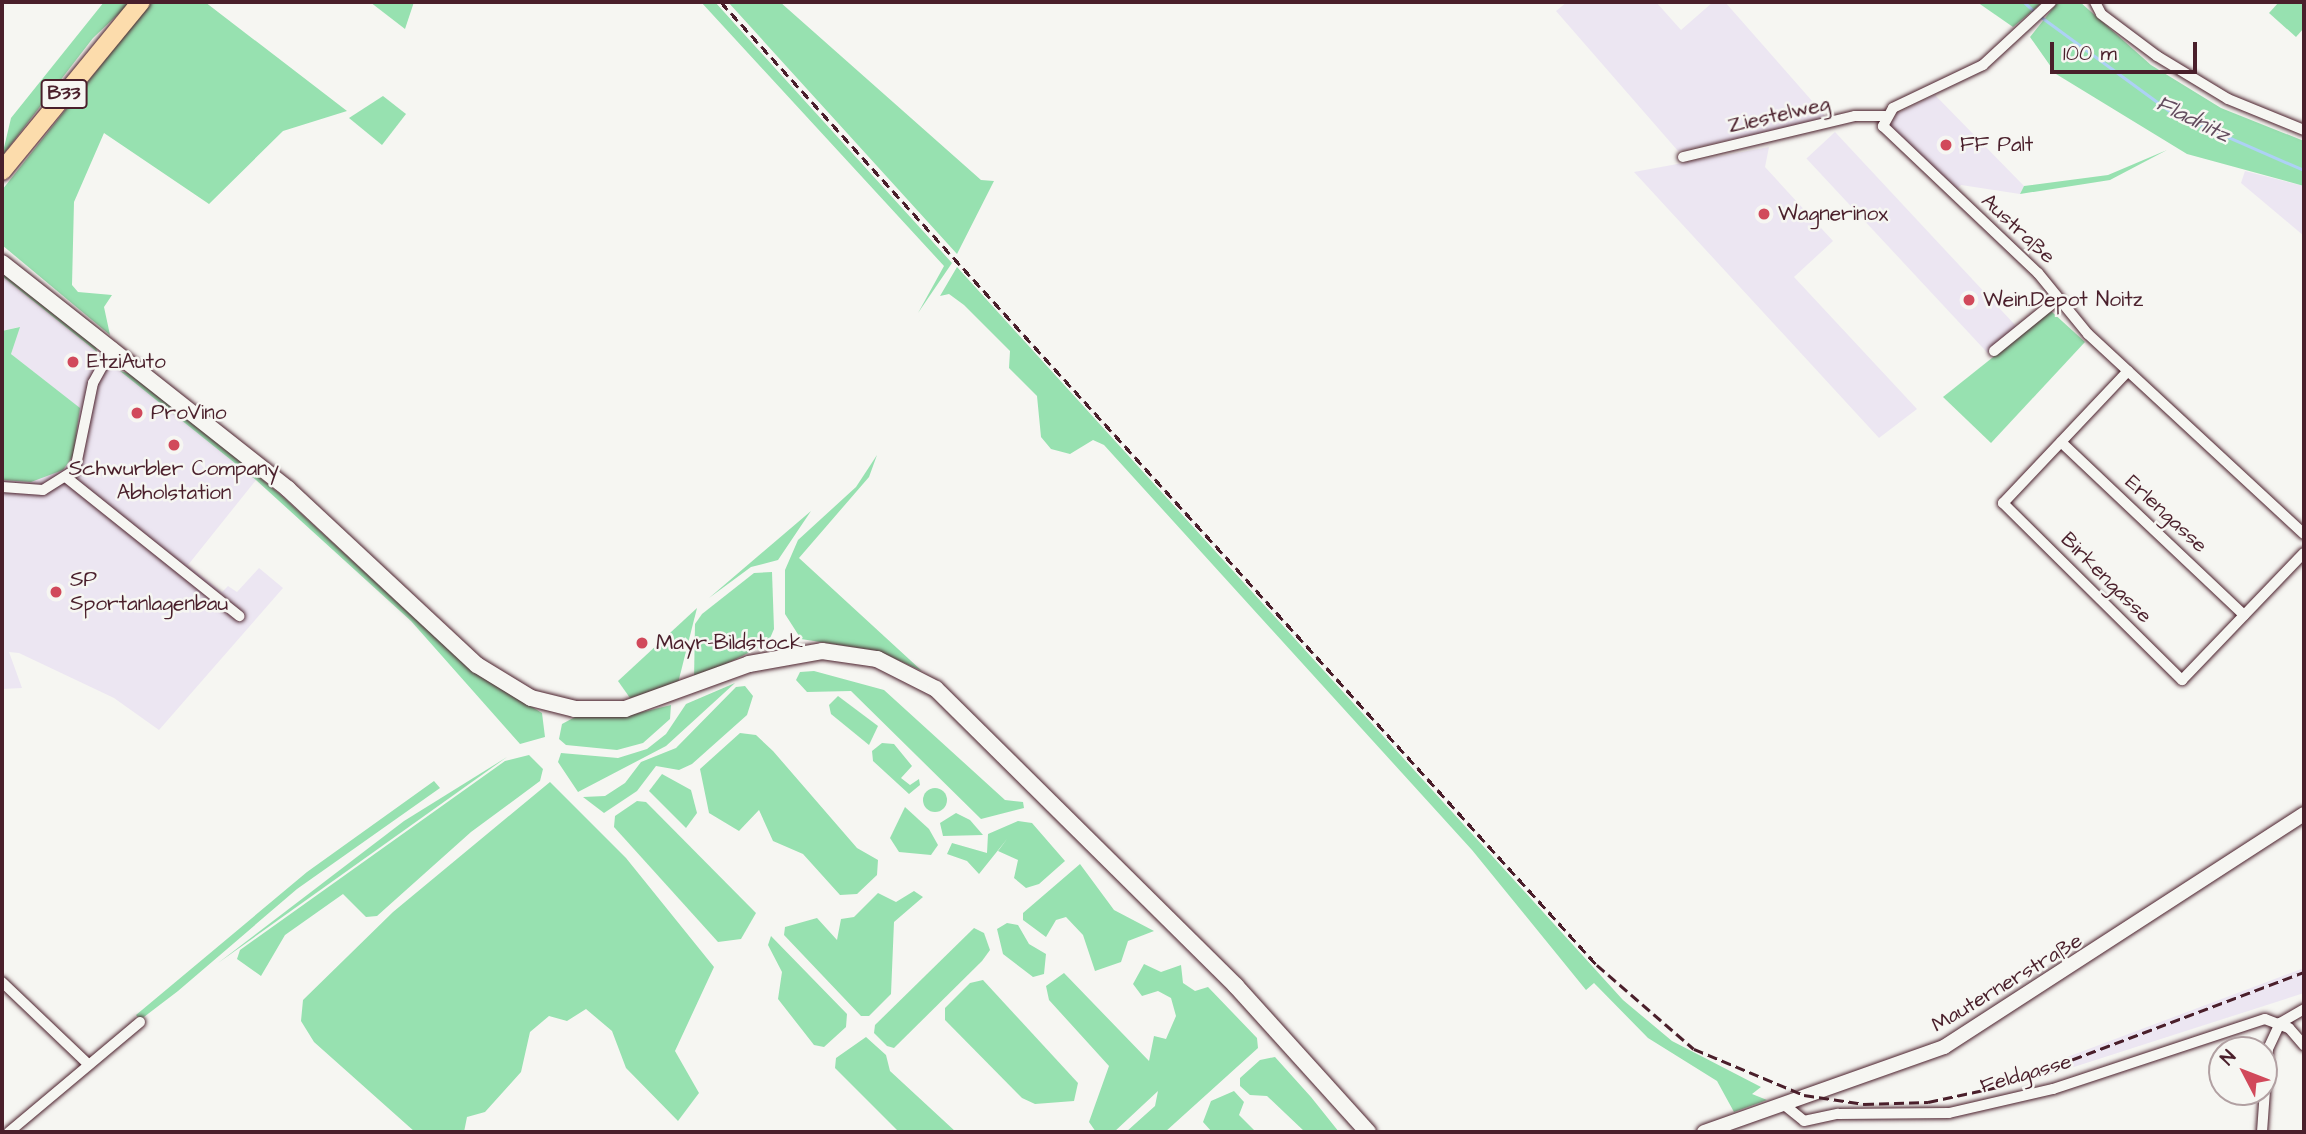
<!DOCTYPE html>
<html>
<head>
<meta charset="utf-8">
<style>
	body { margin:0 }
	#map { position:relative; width:2306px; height:1134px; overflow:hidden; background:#f6f6f2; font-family:"Architects Daughter",sans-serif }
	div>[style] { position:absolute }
	.built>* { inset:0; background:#ece6f2; transform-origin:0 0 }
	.green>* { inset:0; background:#97e1b0 }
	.round { border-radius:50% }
	.stream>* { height:2.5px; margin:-1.25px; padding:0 1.25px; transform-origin:1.25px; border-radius:1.25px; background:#add1f5 }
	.roads { filter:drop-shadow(0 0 2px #4a1f2b) drop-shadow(0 0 2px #4a1f2b) }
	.minor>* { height:10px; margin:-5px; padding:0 5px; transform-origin:5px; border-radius:5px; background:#f6f6f2 }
	.tertiary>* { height:14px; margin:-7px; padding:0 7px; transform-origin:7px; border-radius:7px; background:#f6f6f2 }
	.secondary>* { height:16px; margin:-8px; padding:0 8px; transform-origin:8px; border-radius:8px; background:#f6f6f2 }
	.trunk>* { height:18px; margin:-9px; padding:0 9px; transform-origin:9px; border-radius:9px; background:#fcdcac }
	.rail>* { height:2.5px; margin-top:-1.25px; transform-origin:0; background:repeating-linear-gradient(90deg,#4a1f2b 0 10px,transparent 0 15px) }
	.dots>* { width:19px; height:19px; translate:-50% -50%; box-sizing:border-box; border:4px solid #f6f6f2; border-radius:50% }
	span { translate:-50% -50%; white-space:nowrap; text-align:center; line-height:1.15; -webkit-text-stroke:5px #f6f6f2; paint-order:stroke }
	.shield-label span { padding:2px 5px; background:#f6f6f2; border:2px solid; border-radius:5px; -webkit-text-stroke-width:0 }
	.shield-label { font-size:19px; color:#4a1f2b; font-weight:700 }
	.street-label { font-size:21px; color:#4a1f2b }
	.poi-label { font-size:21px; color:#4a1f2b }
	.left { translate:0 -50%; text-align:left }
	.water-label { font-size:23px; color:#634c5e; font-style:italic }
	.frame { position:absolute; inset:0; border:4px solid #4a1f2b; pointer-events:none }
	.north { position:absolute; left:2208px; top:1036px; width:70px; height:70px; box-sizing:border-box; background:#f6f6f2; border:2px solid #b1a0a2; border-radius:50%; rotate:312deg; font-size:19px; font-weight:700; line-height:28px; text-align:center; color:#4a1f2b }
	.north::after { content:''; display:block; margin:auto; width:24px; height:32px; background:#d1495b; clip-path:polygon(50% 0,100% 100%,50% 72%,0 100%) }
	.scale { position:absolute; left:2050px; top:42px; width:147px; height:32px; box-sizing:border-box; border:4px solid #4a1f2b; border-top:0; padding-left:9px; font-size:21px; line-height:24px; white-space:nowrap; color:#4a1f2b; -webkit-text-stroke:5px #f6f6f2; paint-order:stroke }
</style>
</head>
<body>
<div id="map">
	<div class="built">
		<i style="clip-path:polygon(1567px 2px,1656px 2px,1681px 30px,1713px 2px,1725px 2px,1827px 118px,1678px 151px,1556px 11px)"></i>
		<i style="clip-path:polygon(1935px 95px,2024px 186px,2020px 194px,1961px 185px,1956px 190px,1890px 126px,1896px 114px)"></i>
		<i style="left:1835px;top:132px;width:266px;height:39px;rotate:47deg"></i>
		<i style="clip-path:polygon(1769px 147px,1765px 167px,1833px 241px,1794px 277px,1917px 409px,1879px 438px,1634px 172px)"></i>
		<i style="clip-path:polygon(2245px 171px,2304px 186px,2304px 236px,2241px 183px)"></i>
		<i style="clip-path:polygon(2px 276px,256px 480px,188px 565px,222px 592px,228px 586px,237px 592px,259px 568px,283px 588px,159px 730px,114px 698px,19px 653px,9px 652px,22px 688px,2px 689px,2px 480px,31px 482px,79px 408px,11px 354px,19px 327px,2px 331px)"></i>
		<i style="clip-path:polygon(2304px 968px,2304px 993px,2049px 1075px,2046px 1065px)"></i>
	</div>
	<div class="green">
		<i style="clip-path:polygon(104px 2px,131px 2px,93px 38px,2px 156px,11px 118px)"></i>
		<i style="clip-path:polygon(151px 2px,205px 2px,347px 111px,283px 131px,209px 204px,104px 133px,74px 202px,72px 285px,78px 292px,112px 295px,104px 307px,110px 335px,2px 245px,2px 190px)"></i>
		<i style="clip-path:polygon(370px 2px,414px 2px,405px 29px)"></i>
		<i style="clip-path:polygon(701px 2px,715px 2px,952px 263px,918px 313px,944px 266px)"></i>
		<i style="clip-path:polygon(728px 2px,780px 2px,981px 180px,994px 181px,957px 254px)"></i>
		<i style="clip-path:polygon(1977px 2px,2043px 2px,2013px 27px)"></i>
		<i style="clip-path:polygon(2058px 2px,2080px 2px,2151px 65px,2221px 108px,2304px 141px,2304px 186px,2187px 154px,2056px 74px,2030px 37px)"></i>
		<i style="clip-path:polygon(2279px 2px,2304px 2px,2304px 28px,2296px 37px,2269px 13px)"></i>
		<i style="clip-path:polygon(383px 96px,406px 114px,382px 145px,349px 118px)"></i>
		<i style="clip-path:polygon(2167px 150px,2110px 180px,2020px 194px,2024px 186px,2108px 175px)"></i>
		<i style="clip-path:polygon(957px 267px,1623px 1000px,1672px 1041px,1761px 1087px,1752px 1094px,1767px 1100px,1734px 1112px,1717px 1081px,1648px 1038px,1594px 983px,1586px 990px,1472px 850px,1104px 445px,1093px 440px,1070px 454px,1051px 449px,1041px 437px,1037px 396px,1009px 368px,1010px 351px,964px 305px,949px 294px,940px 296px)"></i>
		<i style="clip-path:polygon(2px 269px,96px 346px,97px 352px,2px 276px)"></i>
		<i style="clip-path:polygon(2051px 311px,2085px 342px,1991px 443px,1943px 397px)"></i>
		<i style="clip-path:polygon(20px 327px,11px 354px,80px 408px,73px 456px,63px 470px,31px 482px,2px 480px,2px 331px)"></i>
		<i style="clip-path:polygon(120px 371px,136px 375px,282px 496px,472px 671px,542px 713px,545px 737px,520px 744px,411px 621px,256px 480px)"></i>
		<i style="clip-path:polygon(877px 455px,869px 477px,799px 558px,922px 671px,878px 651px,801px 639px,785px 614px,785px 570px,798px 540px,856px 487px)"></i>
		<i style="clip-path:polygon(811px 511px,778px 560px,751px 567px,709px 598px)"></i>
		<i style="clip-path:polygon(772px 572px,774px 629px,768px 643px,694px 680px,695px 624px,702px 614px,754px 573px)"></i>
		<i style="clip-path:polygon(697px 608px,678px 683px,630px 698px,618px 681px)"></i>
		<i style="clip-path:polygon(814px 671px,884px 690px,1005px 800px,1023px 802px,1024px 808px,981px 819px,851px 691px,807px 692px,796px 680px,800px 672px)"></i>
		<i style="clip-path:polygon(735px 683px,666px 746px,578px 792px,558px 762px,561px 753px,618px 758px,647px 749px,666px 734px,686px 704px)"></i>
		<i style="clip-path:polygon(745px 686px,753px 696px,747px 715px,692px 764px,679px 770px,656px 766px,637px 791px,604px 813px,583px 797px,605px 796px,625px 783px,641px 762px,676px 748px,736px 687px)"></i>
		<i style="clip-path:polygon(838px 696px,878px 726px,869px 745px,831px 714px,829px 705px)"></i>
		<i style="clip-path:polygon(671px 705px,670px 719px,643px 743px,617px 750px,566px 745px,559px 739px,562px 724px,575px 717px,626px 716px)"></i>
		<i style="clip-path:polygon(740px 733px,756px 735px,773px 751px,857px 848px,878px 860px,877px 875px,857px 894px,840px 895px,803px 854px,773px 841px,759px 810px,739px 831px,709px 813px,700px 769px)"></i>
		<i style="clip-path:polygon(882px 743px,894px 744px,912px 766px,901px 778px,910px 785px,919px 779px,920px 785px,909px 794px,873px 761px,872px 751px)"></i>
		<i style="clip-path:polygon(529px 755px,543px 769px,540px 781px,471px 832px,377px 916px,366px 917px,343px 894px,285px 935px,261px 976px,237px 959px,240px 950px,505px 761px)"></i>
		<i style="clip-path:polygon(507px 757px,218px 963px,404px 821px)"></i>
		<i style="clip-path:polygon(662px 774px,691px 790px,697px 813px,686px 828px,649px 791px)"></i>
		<i style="clip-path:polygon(434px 781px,440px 788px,297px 889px,178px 991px,140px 1020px,136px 1015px,307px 872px)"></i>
		<i style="clip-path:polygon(550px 782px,626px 858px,714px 967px,675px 1051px,699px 1093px,678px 1121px,626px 1068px,612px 1031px,586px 1009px,567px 1021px,549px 1016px,530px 1032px,521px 1072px,485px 1112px,467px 1117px,464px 1132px,415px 1132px,314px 1042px,301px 1021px,303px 1000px,393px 912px)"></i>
		<i class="round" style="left:923px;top:788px;width:24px;height:24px"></i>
		<i style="clip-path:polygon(637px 801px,646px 802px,756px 913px,741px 939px,718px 942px,614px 827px,615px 816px)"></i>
		<i style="clip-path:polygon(905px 807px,929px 829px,938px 845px,931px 855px,899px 852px,890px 838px)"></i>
		<i style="clip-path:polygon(956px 813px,970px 820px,983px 835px,943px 836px,940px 823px)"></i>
		<i style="clip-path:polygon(1018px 821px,1032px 823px,1065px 861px,1039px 884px,1026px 888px,1014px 878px,1018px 860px,998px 851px,1007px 839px,979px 874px,967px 861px,947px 854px,952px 843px,987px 853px,988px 834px)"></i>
		<i style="clip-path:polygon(1080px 864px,1114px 910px,1154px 931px,1128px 941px,1121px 962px,1095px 971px,1083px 935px,1066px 917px,1056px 920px,1046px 937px,1023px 920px,1023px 913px)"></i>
		<i style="clip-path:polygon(914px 891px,923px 897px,894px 922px,891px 994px,869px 1016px,861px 1016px,784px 935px,785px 927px,817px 918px,837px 940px,841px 919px,854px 917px,878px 893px,896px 902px)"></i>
		<i style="clip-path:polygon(1007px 923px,1018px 925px,1029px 944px,1046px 954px,1044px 974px,1033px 977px,1003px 954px,997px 929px)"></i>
		<i style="clip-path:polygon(974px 928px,984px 933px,990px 950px,982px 961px,894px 1048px,887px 1046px,874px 1033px,875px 1025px)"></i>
		<i style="clip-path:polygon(771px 936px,847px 1014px,846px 1027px,824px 1047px,814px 1045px,778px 999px,782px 972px,768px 945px)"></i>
		<i style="clip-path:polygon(1144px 964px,1161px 972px,1181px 965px,1183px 983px,1195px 991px,1208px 987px,1257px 1038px,1258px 1048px,1165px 1132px,1126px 1132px,1155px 1106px,1158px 1091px,1114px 1132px,1096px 1132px,1089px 1122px,1109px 1066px,1049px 1000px,1046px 986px,1064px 973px,1149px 1061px,1154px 1036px,1166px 1039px,1176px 1016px,1171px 998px,1158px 991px,1142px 996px,1133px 984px)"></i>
		<i style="clip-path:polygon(983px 980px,1078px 1083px,1074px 1101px,1035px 1104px,1022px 1098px,945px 1020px,945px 1008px,970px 983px)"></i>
		<i style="clip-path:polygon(866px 1037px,886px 1055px,890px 1071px,956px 1132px,899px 1132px,835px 1068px,836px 1058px)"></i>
		<i style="clip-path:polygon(1275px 1057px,1311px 1097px,1339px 1132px,1305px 1132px,1267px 1096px,1250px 1095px,1240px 1086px,1240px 1078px,1260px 1060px)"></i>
		<i style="clip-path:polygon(1234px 1091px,1244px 1102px,1239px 1115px,1256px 1132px,1212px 1132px,1203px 1122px,1211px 1101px)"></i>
	</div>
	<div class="stream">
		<i style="left:2024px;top:2px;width:15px;rotate:42deg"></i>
		<i style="left:2040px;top:16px;width:162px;rotate:36.2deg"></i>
		<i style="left:2171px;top:112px;width:145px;rotate:23.6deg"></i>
	</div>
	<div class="roads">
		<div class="minor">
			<i style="left:2051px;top:2px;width:93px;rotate:137.2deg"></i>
			<i style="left:1983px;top:65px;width:100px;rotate:154.5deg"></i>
			<i style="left:1893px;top:108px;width:21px;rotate:119deg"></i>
			<i style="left:1883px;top:126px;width:214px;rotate:43.5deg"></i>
			<i style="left:2038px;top:273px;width:79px;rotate:50.7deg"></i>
			<i style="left:2088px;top:334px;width:294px;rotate:42.8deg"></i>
			<i style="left:2095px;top:2px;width:13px;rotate:63deg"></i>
			<i style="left:2101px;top:14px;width:70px;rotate:36.9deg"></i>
			<i style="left:2157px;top:56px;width:83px;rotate:31.2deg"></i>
			<i style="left:2228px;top:99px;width:82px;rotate:22.2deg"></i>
			<i style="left:1683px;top:157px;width:177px;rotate:-13.4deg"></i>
			<i style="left:1855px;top:116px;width:30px"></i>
			<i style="left:1994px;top:351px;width:82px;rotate:-39.1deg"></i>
			<i style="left:2128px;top:371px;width:182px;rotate:133.4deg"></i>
			<i style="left:2003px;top:503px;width:252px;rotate:44.7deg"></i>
			<i style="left:2182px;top:680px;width:176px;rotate:-46.2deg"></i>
			<i style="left:2061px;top:442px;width:252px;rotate:43.4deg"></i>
			<i style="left:67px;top:478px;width:221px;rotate:38.7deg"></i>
			<i style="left:2px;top:487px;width:41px;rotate:4.2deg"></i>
			<i style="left:43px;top:490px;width:38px;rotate:-32deg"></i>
			<i style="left:75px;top:470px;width:89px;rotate:-78.3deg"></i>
			<i style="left:93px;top:383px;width:41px;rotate:-60.9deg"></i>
			<i style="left:2px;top:982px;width:119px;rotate:43.6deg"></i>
			<i style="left:1782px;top:1103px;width:28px;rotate:39deg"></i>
			<i style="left:1804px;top:1121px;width:35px;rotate:-12deg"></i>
			<i style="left:1838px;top:1114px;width:111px;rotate:-0.5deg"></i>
			<i style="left:1949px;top:1113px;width:107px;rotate:-13deg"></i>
			<i style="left:2053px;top:1089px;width:223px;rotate:-18.3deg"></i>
			<i style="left:2265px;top:1019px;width:26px;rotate:21deg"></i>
			<i style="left:2289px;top:1028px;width:23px;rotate:49deg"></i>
			<i style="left:9px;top:1132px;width:171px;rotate:-40deg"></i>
			<i style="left:2262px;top:1132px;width:83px;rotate:-85.9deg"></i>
			<i style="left:2268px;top:1049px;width:29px;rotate:-65deg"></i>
			<i style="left:2280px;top:1023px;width:28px;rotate:-30deg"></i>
		</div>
		<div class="tertiary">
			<i style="left:1704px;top:1132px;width:255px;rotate:-19.5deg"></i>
			<i style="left:1944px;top:1047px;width:429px;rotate:-32.9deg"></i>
		</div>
		<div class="secondary">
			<i style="left:2px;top:263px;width:365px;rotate:38.3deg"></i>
			<i style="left:288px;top:489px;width:258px;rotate:43deg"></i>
			<i style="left:477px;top:665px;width:63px;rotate:31.4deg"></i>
			<i style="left:531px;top:698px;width:45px;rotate:14deg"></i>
			<i style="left:575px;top:709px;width:50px"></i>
			<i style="left:625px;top:709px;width:132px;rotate:-19.9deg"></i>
			<i style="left:749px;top:664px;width:74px;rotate:-10.1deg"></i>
			<i style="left:822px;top:651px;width:56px;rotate:8.3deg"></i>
			<i style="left:877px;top:659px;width:66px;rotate:27deg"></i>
			<i style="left:936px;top:689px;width:422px;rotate:44.7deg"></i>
			<i style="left:1236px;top:986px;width:197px;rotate:47.9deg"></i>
		</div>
		<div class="trunk">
			<i style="left:2px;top:171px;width:219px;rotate:-50.6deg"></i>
		</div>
	</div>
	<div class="rail">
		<i style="left:721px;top:2px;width:1302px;rotate:47.71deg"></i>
		<i style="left:1597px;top:965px;width:128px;rotate:40.9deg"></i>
		<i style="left:1694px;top:1049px;width:119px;rotate:22.7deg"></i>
		<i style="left:1804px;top:1095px;width:61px;rotate:8.5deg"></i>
		<i style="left:1864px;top:1104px;width:64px;rotate:-1.8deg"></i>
		<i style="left:1928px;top:1102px;width:76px;rotate:-12.2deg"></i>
		<i style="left:2002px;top:1086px;width:323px;rotate:-20.7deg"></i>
	</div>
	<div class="dots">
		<i style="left:1946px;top:145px;background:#d1495b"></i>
		<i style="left:1764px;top:214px;background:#d1495b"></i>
		<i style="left:1969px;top:300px;background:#d1495b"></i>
		<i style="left:73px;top:362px;background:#d1495b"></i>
		<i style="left:137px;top:413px;background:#d1495b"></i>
		<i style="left:174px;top:445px;background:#d1495b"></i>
		<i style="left:56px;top:592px;background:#d1495b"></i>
		<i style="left:642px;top:643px;background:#d1495b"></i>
	</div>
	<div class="shield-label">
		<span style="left:64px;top:94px">B33</span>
	</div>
	<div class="street-label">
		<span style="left:1779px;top:115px;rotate:-13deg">Ziestelweg</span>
		<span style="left:2018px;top:229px;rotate:43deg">Austraße</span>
		<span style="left:2166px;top:514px;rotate:43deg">Erlengasse</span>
		<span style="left:2106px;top:578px;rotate:45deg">Birkengasse</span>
		<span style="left:2007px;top:983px;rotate:-31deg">Mauternerstraße</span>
		<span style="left:2026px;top:1074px;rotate:-16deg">Feldgasse</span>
	</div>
	<div class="poi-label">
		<span class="left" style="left:1960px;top:145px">FF Palt</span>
		<span class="left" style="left:1778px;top:214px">Wagnerinox</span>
		<span class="left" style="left:1983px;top:300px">Wein.Depot Noitz</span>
		<span class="left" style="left:87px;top:362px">EtziAuto</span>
		<span class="left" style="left:151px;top:413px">ProVino</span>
		<span style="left:174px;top:481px">Schwurbler Company<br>Abholstation</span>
		<span class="left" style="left:70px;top:592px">SP<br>Sportanlagenbau</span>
		<span class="left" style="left:656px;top:643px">Mayr-Bildstock</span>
	</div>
	<div class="water-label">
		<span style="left:2193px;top:119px;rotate:26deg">Fladnitz</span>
	</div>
	<div class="frame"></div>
	<div class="north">N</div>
	<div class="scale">100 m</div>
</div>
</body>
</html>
